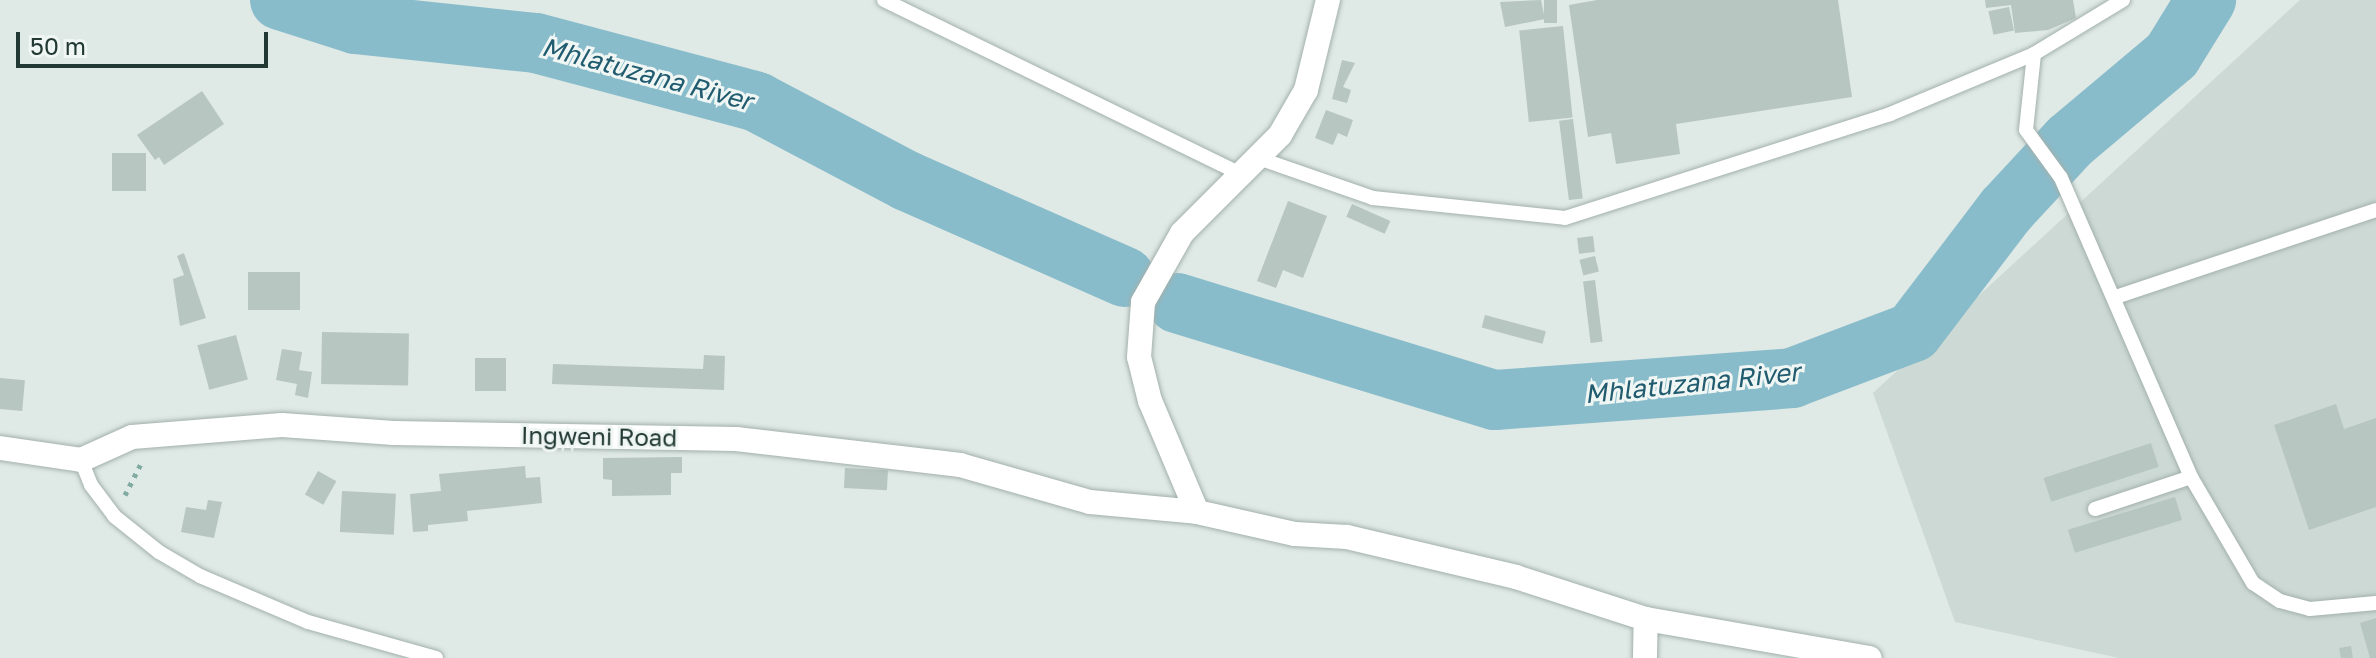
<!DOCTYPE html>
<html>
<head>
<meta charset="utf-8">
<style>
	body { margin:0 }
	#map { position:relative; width:2376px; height:658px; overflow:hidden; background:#dfe9e5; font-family:"Golos Text",sans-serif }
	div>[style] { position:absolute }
	.built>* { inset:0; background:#cdd9d4 }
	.river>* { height:60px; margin:-30px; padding:0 30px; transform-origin:30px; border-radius:30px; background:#89bccb }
	.building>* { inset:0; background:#b7c6c1; transform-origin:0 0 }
	.path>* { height:5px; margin-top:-2.5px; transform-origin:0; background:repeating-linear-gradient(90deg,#81aba1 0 4px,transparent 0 10px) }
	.roads { filter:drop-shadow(0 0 2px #a2b0ac) drop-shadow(0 0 2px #a2b0ac) }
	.service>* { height:14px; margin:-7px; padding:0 7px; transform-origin:7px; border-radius:7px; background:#fff }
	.minor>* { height:24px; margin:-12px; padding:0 12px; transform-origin:12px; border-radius:12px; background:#fff }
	span { translate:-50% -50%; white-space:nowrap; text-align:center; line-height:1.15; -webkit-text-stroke:6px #eff6f3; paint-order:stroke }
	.street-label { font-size:24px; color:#213833 }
	.water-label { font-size:26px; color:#205b6f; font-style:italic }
	.scale { position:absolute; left:16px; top:32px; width:252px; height:36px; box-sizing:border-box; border:4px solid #213833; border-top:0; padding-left:10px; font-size:24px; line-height:28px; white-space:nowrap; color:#213833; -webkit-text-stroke:6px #eff6f3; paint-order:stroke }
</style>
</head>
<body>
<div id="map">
	<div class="built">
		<i style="clip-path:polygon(2300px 0,2376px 0,2376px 658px,2119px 658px,1955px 622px,1873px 393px)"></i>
	</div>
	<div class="river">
		<i style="left:280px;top:0;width:79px;rotate:17.7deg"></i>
		<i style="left:355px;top:24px;width:182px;rotate:6deg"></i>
		<i style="left:536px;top:43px;width:229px;rotate:14.9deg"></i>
		<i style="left:757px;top:102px;width:170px;rotate:27.8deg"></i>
		<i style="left:907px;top:181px;width:238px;rotate:23.8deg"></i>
		<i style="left:1177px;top:303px;width:332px;rotate:17deg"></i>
		<i style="left:1495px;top:400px;width:298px;rotate:-4.2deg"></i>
		<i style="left:1792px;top:378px;width:129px;rotate:-20.8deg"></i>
		<i style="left:1913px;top:332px;width:153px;rotate:-52.7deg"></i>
		<i style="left:2006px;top:210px;width:94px;rotate:-47.2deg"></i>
		<i style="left:2070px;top:141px;width:133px;rotate:-40.1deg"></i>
		<i style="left:2172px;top:55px;width:65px;rotate:-58.3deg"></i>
	</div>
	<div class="building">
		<i style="clip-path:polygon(1541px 0,1545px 19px,1505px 27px,1500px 2px)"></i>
		<i style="left:1544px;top:0;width:13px;height:23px"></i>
		<i style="clip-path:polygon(1597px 0,1838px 0,1852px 97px,1676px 124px,1680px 154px,1616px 164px,1611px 133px,1588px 137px,1569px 5px)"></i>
		<i style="clip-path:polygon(1985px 0,2073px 0,2076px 18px,2048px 30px,2015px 33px,2011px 5px,1986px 8px)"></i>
		<i style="left:2009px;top:7px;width:24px;height:21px;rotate:78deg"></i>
		<i style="left:1563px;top:26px;width:92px;height:44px;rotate:84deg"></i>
		<i style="clip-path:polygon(1342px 60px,1355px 63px,1343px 87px,1351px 90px,1347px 103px,1332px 99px)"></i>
		<i style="clip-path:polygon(202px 91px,224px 124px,164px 165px,159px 157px,155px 160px,137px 135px)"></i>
		<i style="clip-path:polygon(1326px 110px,1353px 120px,1347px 137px,1338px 133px,1333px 145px,1315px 138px)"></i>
		<i style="left:1573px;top:119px;width:80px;height:14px;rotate:83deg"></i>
		<i style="left:112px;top:153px;width:34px;height:38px"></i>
		<i style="clip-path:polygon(1288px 201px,1327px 216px,1303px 278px,1283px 270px,1276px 288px,1257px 281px)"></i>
		<i style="left:1352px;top:204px;width:42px;height:14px;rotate:24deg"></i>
		<i style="left:1593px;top:236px;width:16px;height:16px;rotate:83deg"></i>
		<i style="clip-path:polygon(184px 253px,206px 318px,180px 326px,173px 279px,184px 275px,177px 256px)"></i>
		<i style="left:1595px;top:256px;width:16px;height:16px;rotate:76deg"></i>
		<i style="left:300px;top:272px;width:38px;height:52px;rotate:90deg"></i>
		<i style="left:1595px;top:280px;width:62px;height:12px;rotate:83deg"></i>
		<i style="left:1485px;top:315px;width:63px;height:13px;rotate:15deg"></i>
		<i style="left:322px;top:332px;width:87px;height:52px;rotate:1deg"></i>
		<i style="left:236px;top:335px;width:46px;height:40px;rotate:75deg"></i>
		<i style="clip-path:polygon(282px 349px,302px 352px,299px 370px,312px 372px,308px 398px,295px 395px,297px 384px,276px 380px)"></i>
		<i style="clip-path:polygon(704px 355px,725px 356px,724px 390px,552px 384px,553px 364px,703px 369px)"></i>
		<i style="left:475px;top:358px;width:31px;height:33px"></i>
		<i style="left:0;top:378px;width:25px;height:31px;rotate:5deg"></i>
		<i style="clip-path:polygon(2336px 404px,2344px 429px,2376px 418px,2376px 507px,2309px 530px,2274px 425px)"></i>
		<i style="left:2151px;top:443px;width:25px;height:113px;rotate:72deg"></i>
		<i style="clip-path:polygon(682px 457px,682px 473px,671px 473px,671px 495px,612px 496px,612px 480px,603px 479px,603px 458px)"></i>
		<i style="clip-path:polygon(525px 466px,526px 478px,540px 477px,542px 503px,467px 511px,468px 521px,428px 525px,428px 531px,413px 532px,410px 494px,441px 491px,439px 474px)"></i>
		<i style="left:845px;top:468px;width:43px;height:20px;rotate:3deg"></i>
		<i style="left:318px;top:471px;width:21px;height:27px;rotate:29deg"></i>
		<i style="left:342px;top:491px;width:54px;height:41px;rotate:3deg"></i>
		<i style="left:2175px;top:497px;width:24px;height:112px;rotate:73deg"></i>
		<i style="clip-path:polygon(208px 500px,222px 502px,214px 538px,181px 532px,186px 507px,206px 510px)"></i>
		<i style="clip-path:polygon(2376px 618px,2376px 658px,2370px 658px,2360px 623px)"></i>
		<i style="clip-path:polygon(2351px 646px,2353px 658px,2341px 658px,2339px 648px)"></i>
	</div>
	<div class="path">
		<i style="left:125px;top:495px;width:34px;rotate:-63deg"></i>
	</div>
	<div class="roads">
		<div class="service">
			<i style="left:884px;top:0;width:399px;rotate:26deg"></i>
			<i style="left:2123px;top:0;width:104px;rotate:148.8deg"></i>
			<i style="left:2034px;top:54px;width:76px;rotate:96deg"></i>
			<i style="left:2026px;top:130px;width:59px;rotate:53.9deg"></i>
			<i style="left:2061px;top:178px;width:326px;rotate:66.5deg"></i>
			<i style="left:2191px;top:477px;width:123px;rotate:59.7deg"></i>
			<i style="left:2253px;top:583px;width:32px;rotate:34deg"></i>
			<i style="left:2280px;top:601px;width:31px;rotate:15deg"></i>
			<i style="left:2310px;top:609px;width:66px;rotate:-5.2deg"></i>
			<i style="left:1261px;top:159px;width:119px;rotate:19.2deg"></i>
			<i style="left:1373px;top:198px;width:193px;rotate:5.9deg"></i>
			<i style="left:1565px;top:218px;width:341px;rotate:-17.7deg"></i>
			<i style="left:1890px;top:114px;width:156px;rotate:-22.6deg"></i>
			<i style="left:2116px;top:297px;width:274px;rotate:-18.5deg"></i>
			<i style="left:81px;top:460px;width:27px;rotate:68deg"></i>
			<i style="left:91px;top:485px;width:39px;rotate:53deg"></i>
			<i style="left:114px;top:516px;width:58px;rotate:38.7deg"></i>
			<i style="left:159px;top:552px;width:48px;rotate:30.3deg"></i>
			<i style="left:200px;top:576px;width:117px;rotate:23.1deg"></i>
			<i style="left:308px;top:622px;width:133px;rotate:15.7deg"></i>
			<i style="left:2095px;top:509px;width:101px;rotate:-18.4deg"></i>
		</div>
		<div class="minor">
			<i style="left:0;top:448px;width:82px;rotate:8.4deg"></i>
			<i style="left:81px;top:460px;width:56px;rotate:-24.3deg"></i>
			<i style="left:132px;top:437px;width:150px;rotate:-4.6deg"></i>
			<i style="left:282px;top:425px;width:112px;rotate:4.1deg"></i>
			<i style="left:394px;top:433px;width:342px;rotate:1deg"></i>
			<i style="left:736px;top:439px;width:226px;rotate:6.6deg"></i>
			<i style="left:960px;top:465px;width:135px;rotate:15.9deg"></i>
			<i style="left:1090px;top:502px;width:107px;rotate:5.3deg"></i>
			<i style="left:1197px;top:512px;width:100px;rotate:12.7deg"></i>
			<i style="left:1295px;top:534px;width:52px;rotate:3.3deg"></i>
			<i style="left:1347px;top:537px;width:174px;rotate:13.3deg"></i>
			<i style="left:1516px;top:577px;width:137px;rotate:17.9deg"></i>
			<i style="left:1646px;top:619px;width:227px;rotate:9.9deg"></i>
			<i style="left:1197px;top:512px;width:121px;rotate:-112.9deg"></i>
			<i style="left:1150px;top:401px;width:45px;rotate:-104deg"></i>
			<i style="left:1139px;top:357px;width:55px;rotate:-85.8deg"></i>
			<i style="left:1143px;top:302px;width:79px;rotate:-60.5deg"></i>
			<i style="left:1182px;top:233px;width:139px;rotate:-45deg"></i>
			<i style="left:1280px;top:135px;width:52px;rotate:-60deg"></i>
			<i style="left:1306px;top:90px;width:93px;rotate:-76.3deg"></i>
			<i style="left:1645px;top:658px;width:39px;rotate:-89deg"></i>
		</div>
	</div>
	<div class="street-label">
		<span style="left:599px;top:436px;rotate:1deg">Ingweni Road</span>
	</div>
	<div class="water-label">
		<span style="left:647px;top:74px;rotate:15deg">Mhlatuzana River</span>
		<span style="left:1692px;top:383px;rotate:-6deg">Mhlatuzana River</span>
	</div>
	<div class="scale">50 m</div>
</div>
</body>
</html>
